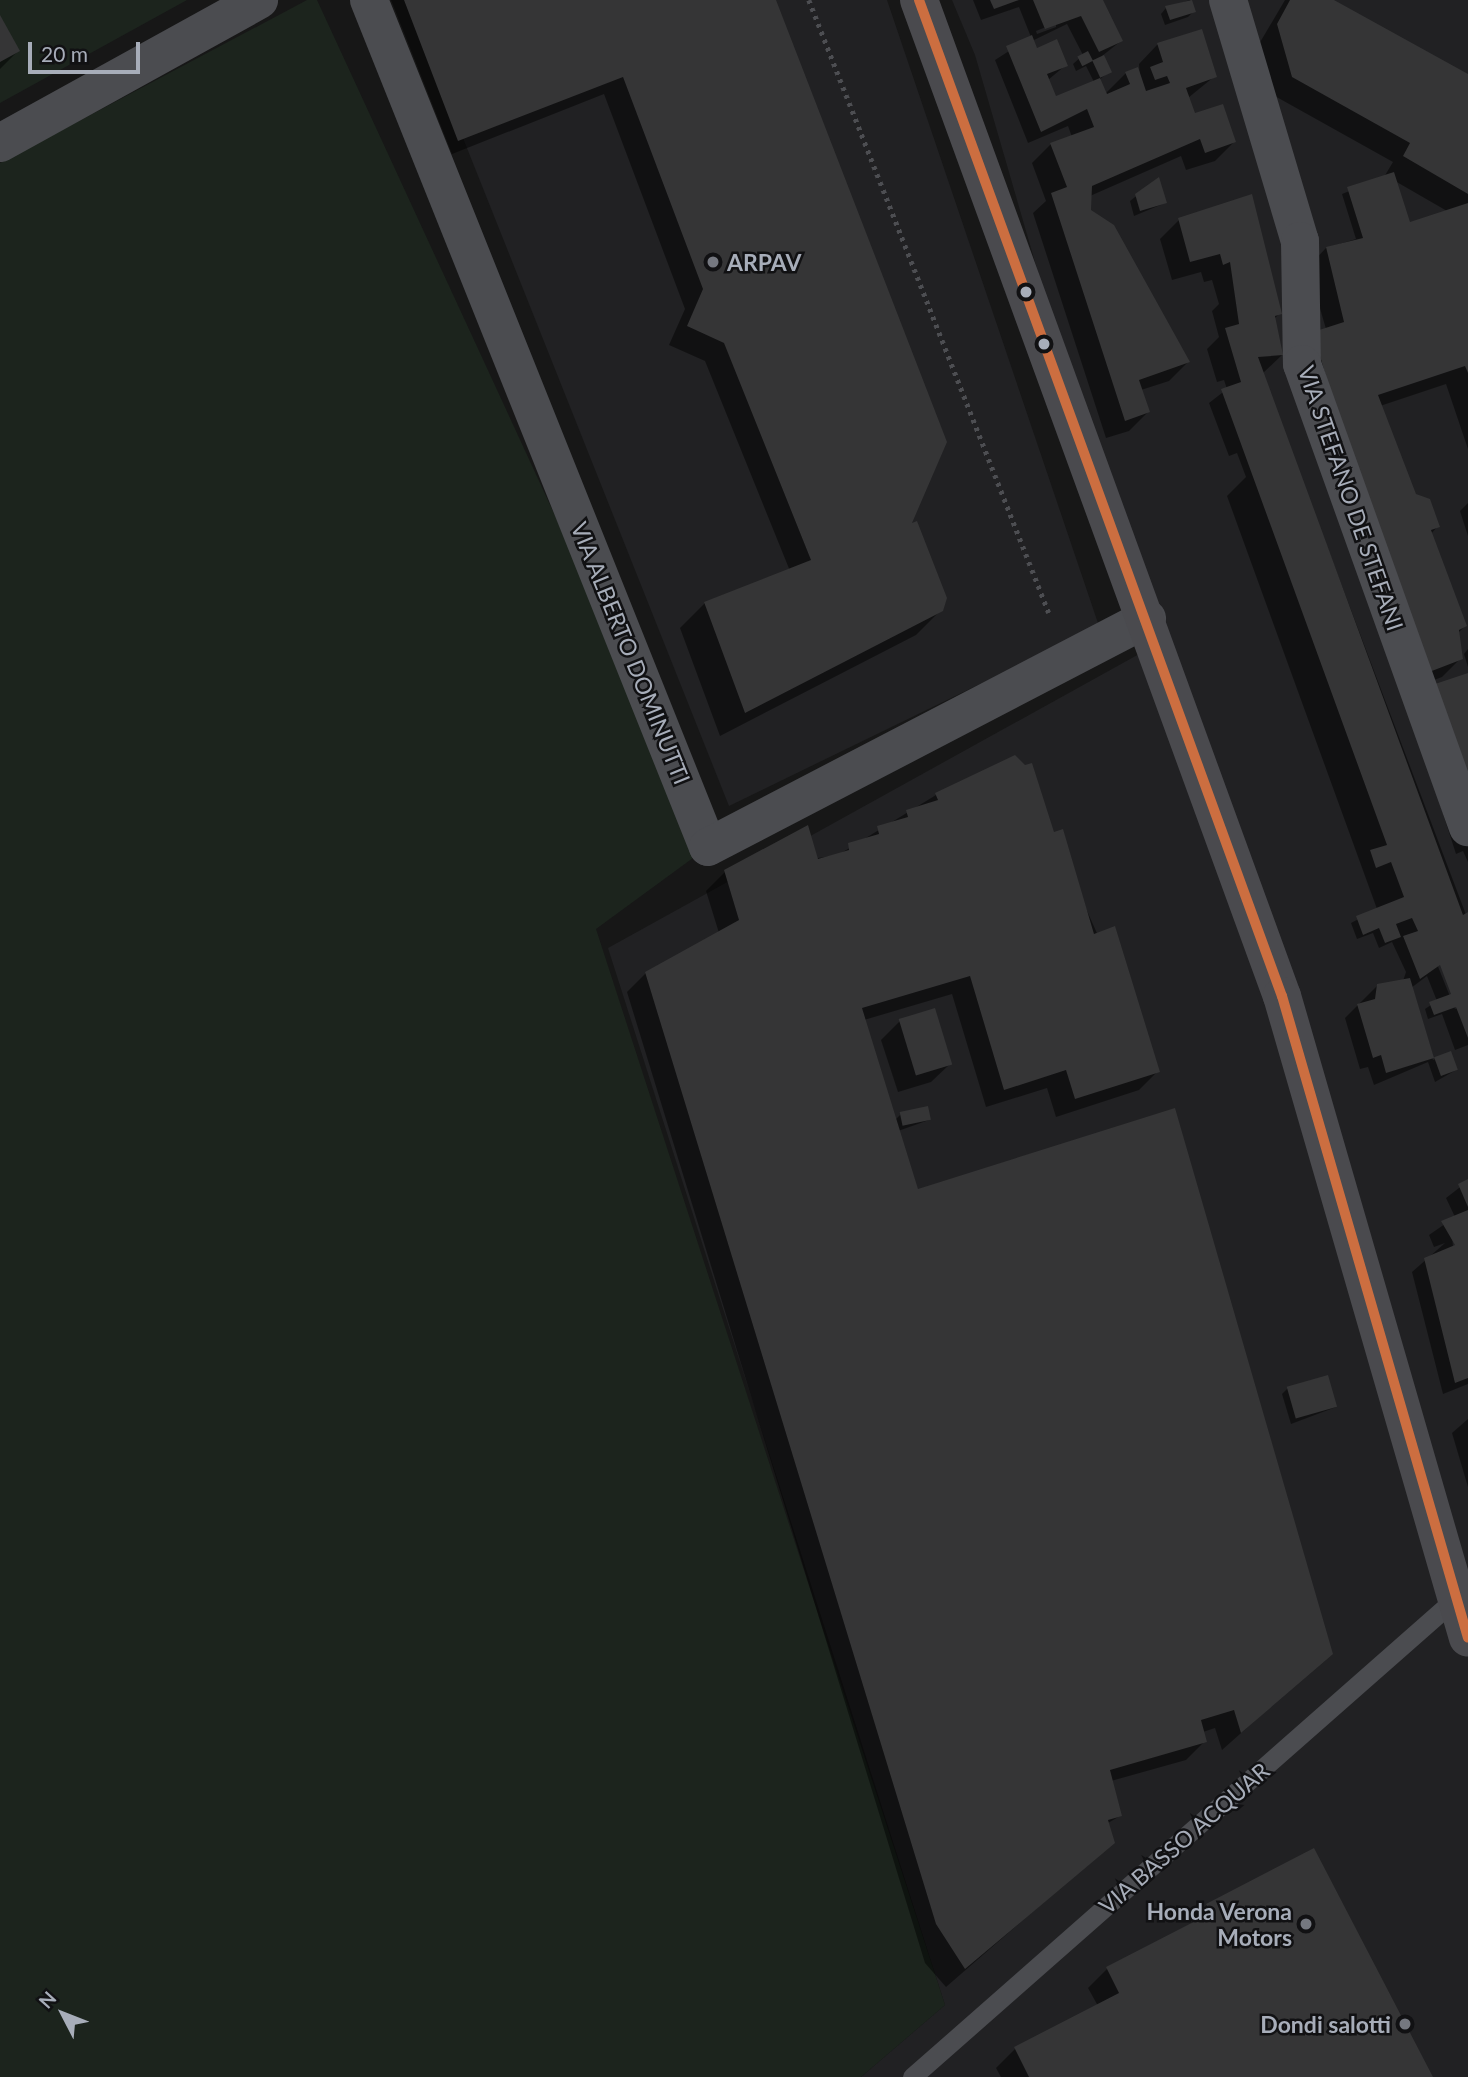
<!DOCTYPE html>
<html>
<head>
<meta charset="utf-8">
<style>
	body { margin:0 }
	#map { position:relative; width:1468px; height:2077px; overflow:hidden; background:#171717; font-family:Lato,sans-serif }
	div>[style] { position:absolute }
	.built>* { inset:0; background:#212123 }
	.green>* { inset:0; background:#1c241d }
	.shadow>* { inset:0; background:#0007 }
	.building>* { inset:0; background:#353536; transform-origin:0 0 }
	.path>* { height:4.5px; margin-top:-2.25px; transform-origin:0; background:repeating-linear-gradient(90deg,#4d4e52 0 3.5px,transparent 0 8.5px) }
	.service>* { height:19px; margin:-9.5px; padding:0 9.5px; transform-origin:9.5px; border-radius:9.5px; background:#4b4c50 }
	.minor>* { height:38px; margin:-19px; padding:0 19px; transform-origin:19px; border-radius:19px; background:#4b4c50 }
	.secondary>* { height:38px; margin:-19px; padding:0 19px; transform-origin:19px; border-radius:19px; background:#4a4a4e }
	.bus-1>* { height:10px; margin:-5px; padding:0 5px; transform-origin:5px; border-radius:5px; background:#cc6e40 }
	.dots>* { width:19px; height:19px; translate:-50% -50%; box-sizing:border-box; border:4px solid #111113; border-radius:50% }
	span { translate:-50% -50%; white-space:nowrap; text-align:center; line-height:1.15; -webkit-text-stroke:5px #111113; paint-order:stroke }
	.poi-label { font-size:23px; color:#a7adb9; font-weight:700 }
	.left { translate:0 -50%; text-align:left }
	.right { translate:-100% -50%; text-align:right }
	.street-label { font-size:23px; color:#a7adb9 }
	.north { position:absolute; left:28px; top:1979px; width:70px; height:70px; -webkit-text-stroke:5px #111113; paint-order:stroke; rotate:312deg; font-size:19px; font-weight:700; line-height:28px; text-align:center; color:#a7adb9 }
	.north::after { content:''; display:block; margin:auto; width:24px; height:32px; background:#a7adb9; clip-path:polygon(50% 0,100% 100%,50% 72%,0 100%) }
	.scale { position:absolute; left:28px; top:42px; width:112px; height:32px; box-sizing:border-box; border:4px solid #a7adb9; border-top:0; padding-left:9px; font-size:21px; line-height:24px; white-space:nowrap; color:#a7adb9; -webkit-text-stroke:5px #111113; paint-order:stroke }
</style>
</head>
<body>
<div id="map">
	<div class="built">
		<i style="clip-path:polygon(408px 0,887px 0,1099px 626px,729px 806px)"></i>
		<i style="clip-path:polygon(952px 0,1468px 0,1468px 2077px,861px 2077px,945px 2005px,608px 948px,1159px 643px,1075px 400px,975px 55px)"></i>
	</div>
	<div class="green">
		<i style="clip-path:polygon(0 0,187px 0,0 103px)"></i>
		<i style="clip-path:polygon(307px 0,317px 0,708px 847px,596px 929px,945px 2005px,861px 2077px,0 2077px,0 163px)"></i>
	</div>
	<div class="shadow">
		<i style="clip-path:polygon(391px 0,774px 0,909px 526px,941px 610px,916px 635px,720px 736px,680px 628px,705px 603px,790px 571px,705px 361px,669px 345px,685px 309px,604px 94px,452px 154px)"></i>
		<i style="clip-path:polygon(evenodd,973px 0,1101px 0,1121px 41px,1102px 56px,1110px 71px,1099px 80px,1105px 94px,1126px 73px,1140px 80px,1139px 64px,1157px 45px,1200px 31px,1215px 76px,1188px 98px,1194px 115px,1234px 142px,1215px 161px,1186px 170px,1181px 156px,1090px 196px,1089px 211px,1188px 362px,1169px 381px,1141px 390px,1148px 412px,1129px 431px,1106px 438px,1033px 213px,1046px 201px,1032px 163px,1051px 144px,1072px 137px,1068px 126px,1028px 143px,995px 60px,1031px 37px,1019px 7px,981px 20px,973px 0,1056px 23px,1056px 27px,1037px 34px,1036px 31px,1056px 23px,973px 0,1067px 24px,1083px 55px,1073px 64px,1076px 71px,1086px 66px,1094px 82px,1055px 99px,1048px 80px,1066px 65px,1036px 51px,1032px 41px,1067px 24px)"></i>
		<i style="clip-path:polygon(1190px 0,1194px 11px,1188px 17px,1165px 25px,1161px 14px,1166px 8px)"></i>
		<i style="clip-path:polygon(evenodd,1285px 0,1331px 0,1468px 75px,1468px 449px,1446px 384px,1380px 406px,1414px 496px,1438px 526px,1430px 535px,1465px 626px,1458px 633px,1461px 658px,1442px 677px,1405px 691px,1301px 381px,1326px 329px,1308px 267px,1326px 248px,1356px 239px,1342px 194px,1384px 177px,1393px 162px,1273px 95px,1259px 44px,1285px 0,1395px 181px,1447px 211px,1409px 223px,1395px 181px)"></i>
		<i style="clip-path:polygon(0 19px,18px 51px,0 69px)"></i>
		<i style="clip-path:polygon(1158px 179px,1165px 203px,1134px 216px,1130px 201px)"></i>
		<i style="clip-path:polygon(evenodd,1250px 196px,1280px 313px,1274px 319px,1282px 355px,1262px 374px,1468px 920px,1468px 1045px,1455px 1050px,1442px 1014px,1428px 1019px,1425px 1009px,1437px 1001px,1427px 976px,1411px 988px,1433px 1060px,1450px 1054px,1456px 1070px,1435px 1082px,1428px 1062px,1374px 1085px,1368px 1067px,1360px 1069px,1345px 1018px,1377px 986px,1403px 981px,1406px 972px,1392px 942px,1379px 948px,1373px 933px,1357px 939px,1351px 923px,1377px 909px,1227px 496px,1246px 477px,1237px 453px,1229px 456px,1209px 403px,1227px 389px,1224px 380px,1217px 382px,1207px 349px,1219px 337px,1212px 311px,1219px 304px,1212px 280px,1204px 282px,1201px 272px,1172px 280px,1160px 239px,1179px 220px,1250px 196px,1440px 962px,1458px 1008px,1455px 1009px,1437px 964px,1440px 962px)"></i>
		<i style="clip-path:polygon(1468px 503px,1468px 536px,1460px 511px)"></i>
		<i style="clip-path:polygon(1468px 649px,1468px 667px,1464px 654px)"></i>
		<i style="clip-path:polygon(1468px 675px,1468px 862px,1463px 851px,1456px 854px,1437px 795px)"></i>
		<i style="clip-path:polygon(936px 795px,1053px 834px,1158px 1071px,1139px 1090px,1056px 1117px,1047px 1088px,986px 1107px,952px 994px,864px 1020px,895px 1120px,901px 1114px,929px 1120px,898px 1131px,917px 1191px,1331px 1653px,1222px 1750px,1215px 1728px,1203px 1732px,1205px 1741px,1186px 1760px,1111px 1781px,1120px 1816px,1108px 1823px,1113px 1842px,946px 1987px,925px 1963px,627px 992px,646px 973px,719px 933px,706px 891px,725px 872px,838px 855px)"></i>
		<i style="clip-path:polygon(900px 1021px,950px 1064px,931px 1082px,898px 1092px,881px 1040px)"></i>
		<i style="clip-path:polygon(evenodd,1468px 1181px,1468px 1384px,1443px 1394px,1412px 1272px,1445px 1243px,1434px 1247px,1429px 1235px,1455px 1217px,1446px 1198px,1468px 1181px,1452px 1236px,1457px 1247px,1453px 1247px,1452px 1236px)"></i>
		<i style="clip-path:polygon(1288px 1388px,1336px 1407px,1291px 1424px,1282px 1394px)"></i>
		<i style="clip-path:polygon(1468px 1419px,1468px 1487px,1452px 1433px)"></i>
		<i style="clip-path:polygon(1207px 1905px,1431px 2077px,1001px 2077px,996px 2068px,1015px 2049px,1098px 2006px,1088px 1988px,1107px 1969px,1189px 1926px)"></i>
	</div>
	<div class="building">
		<i style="clip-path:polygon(404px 0,776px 0,947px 442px,912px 523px,917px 521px,947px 598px,943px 611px,745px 713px,704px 602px,811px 560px,724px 343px,687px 326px,703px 289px,623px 77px,458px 141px)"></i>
		<i style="clip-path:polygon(990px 0,1019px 0,994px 9px)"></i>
		<i style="clip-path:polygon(1033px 0,1103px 0,1123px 41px,1099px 52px,1081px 16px,1045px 29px)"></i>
		<i style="clip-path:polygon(1192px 0,1196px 12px,1170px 20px,1165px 6px)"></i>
		<i style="clip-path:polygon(1290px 0,1334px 0,1468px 74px,1468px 194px,1403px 156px,1410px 143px,1292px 77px,1277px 24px)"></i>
		<i style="clip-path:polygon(0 15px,20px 51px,0 62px)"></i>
		<i style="clip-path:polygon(1202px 29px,1217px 77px,1186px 88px,1195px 113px,1223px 104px,1236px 142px,1205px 153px,1200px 139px,1092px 186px,1091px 210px,1114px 225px,1190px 362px,1139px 380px,1150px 412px,1125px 421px,1051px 193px,1067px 187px,1050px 143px,1094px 127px,1087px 109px,1041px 132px,1006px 46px,1032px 35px,1037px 48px,1057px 39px,1068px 66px,1047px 74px,1056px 96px,1100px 78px,1107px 94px,1130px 84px,1125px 72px,1138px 67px,1146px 91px,1170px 83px,1167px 76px,1155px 80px,1150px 67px,1163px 62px,1157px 43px)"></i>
		<i style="left:1088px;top:51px;width:11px;height:12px;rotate:63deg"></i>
		<i style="left:1104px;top:55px;width:19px;height:13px;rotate:65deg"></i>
		<i style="clip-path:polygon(1394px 172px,1410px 222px,1468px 203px,1468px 373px,1465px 366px,1378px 395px,1416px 494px,1430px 499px,1440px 527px,1431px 530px,1467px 626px,1459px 630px,1463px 659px,1424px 674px,1386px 581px,1313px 332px,1344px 322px,1326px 247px,1363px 238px,1347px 187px)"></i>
		<i style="clip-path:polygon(1159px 177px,1167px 203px,1140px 211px,1135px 194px)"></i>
		<i style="clip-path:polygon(1252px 194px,1282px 314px,1275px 316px,1283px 355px,1258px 357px,1463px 915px,1468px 912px,1468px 1038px,1456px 1007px,1434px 1015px,1429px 1002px,1451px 994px,1440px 965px,1420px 979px,1403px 936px,1418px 931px,1412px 918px,1396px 924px,1401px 937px,1385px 943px,1379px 928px,1363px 935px,1356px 916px,1404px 897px,1391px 862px,1376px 868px,1370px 850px,1387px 845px,1221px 389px,1241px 382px,1225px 328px,1239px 324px,1230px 262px,1223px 265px,1220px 254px,1190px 262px,1178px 218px)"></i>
		<i style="clip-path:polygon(1468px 673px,1468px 813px,1432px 685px)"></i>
		<i style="clip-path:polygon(1015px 755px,1025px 765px,1032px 763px,1054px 832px,1063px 829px,1094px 934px,1115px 926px,1160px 1072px,1075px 1099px,1066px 1070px,1004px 1090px,970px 976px,862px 1008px,918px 1189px,1175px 1108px,1333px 1654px,1241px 1733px,1234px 1710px,1201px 1720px,1207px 1742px,1110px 1770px,1122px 1816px,1108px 1820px,1115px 1843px,965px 1969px,936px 1924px,645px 972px,739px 920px,724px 870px,808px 825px,818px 859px,849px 850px,848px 843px,879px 834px,877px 826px,908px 817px,906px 810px,938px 800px,935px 793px)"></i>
		<i style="clip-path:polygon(1410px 978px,1434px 1058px,1386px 1073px,1381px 1055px,1373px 1058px,1357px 1004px,1375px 999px,1377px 984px)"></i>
		<i style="left:935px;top:1008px;width:59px;height:38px;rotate:73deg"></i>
		<i style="left:1451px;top:1051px;width:20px;height:18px;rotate:70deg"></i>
		<i style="left:928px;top:1106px;width:14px;height:29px;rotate:78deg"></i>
		<i style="clip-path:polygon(1468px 1179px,1468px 1207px,1458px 1184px)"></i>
		<i style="clip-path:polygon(1468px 1210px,1468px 1378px,1455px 1383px,1424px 1258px,1455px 1245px,1441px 1221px)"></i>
		<i style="left:1328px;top:1375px;width:33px;height:43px;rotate:74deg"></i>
		<i style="clip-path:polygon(1314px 1848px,1433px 2077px,1029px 2077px,1014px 2047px,1119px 1993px,1106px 1967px,1211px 1913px,1206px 1904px)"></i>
	</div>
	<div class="path">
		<i style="left:809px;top:0;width:658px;rotate:68.62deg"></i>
	</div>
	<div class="service">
		<i style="left:912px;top:2077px;width:723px;rotate:-41.36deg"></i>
	</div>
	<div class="minor">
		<i style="left:369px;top:0;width:912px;rotate:68.19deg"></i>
		<i style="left:708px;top:847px;width:495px;rotate:-27.5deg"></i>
		<i style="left:1228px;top:0;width:252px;rotate:73.4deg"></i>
		<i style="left:1300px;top:241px;width:123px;rotate:89.1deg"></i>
		<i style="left:1302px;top:364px;width:492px;rotate:70.3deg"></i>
		<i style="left:0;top:143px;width:296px;rotate:-28.9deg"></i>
	</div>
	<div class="secondary">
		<i style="left:919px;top:0;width:1060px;rotate:69.98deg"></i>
		<i style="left:1282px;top:996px;width:668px;rotate:73.84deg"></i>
	</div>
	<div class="bus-1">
		<i style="left:919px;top:0;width:1060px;rotate:69.98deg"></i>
		<i style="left:1282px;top:996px;width:668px;rotate:73.84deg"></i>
	</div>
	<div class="dots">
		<i style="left:713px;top:262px;background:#757880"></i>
		<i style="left:1026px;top:292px;background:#a7adb9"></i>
		<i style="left:1044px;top:344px;background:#a7adb9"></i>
		<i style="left:1306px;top:1924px;background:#757880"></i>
		<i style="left:1405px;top:2024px;background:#757880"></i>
	</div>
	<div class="poi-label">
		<span class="left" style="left:727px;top:262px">ARPAV</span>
		<span class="right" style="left:1292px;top:1924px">Honda Verona<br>Motors</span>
		<span class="right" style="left:1391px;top:2024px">Dondi salotti</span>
	</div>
	<div class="street-label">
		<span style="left:1351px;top:498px;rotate:71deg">VIA STEFANO DE STEFANI</span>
		<span style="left:631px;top:653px;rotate:68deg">VIA ALBERTO DOMINUTTI</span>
		<span style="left:1184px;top:1838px;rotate:-41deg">VIA BASSO ACQUAR</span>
	</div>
	<div class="north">N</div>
	<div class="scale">20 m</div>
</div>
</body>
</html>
